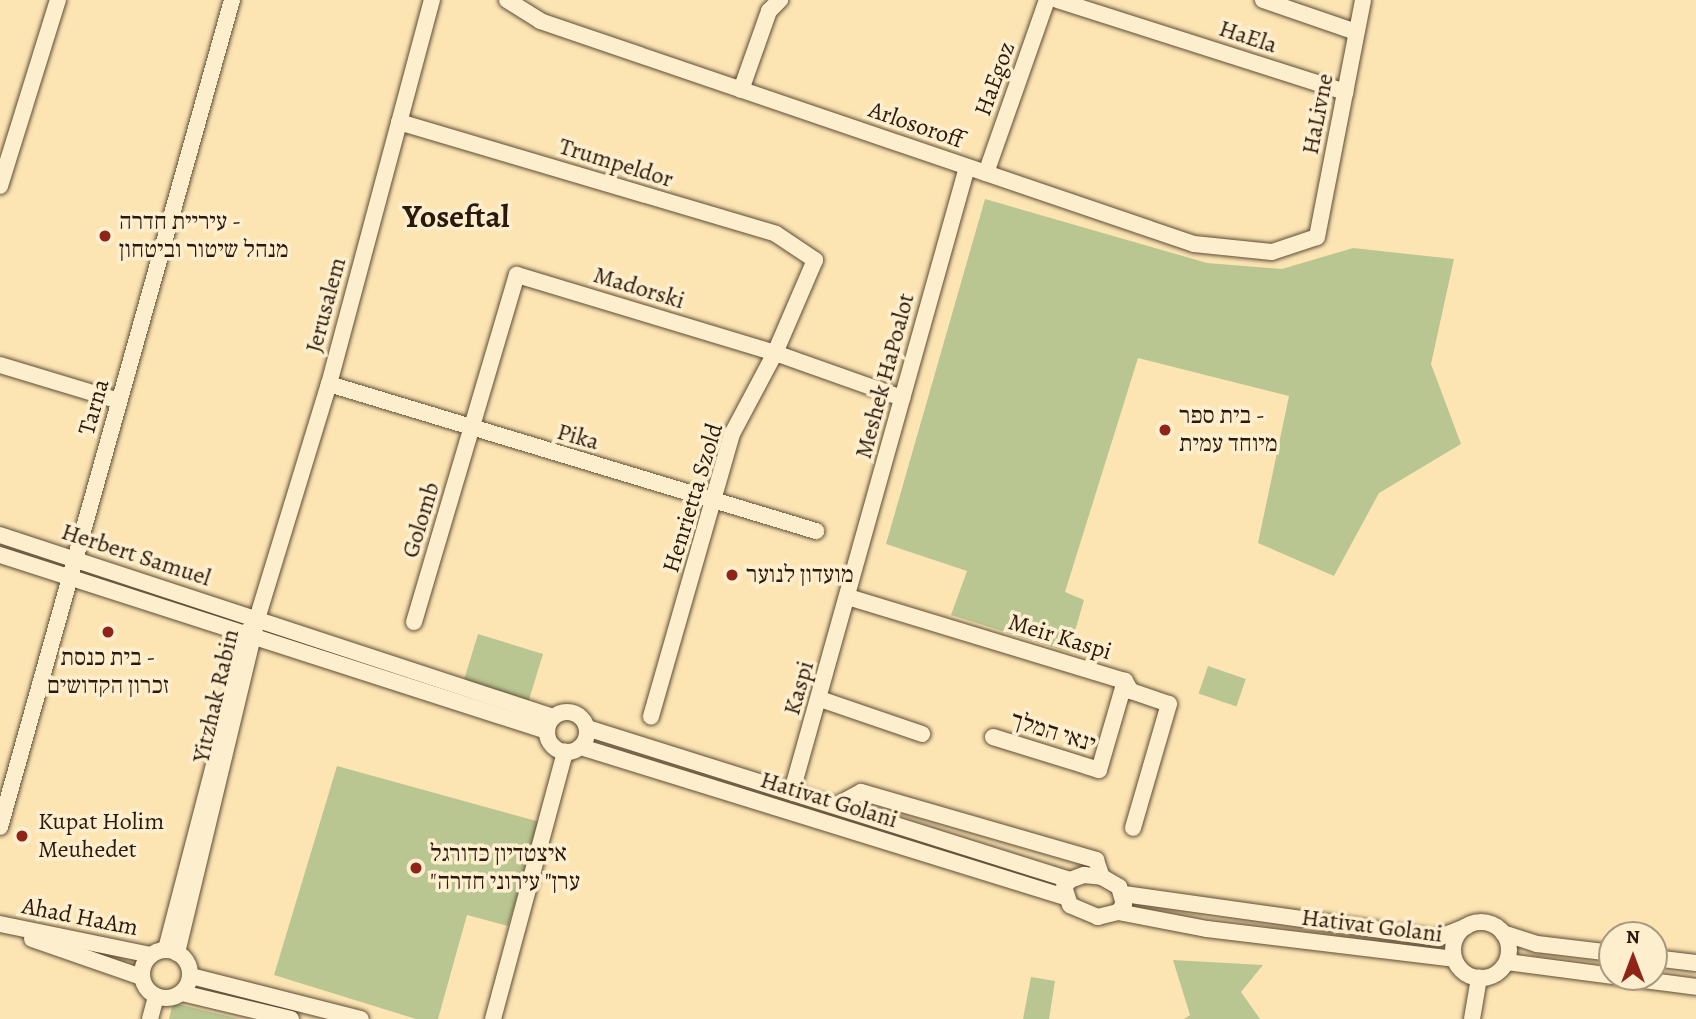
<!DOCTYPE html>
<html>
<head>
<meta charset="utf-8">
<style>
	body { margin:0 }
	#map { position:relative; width:1696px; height:1019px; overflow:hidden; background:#fce5b3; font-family:Alegreya,"Frank Ruhl Libre",serif }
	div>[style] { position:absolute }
	.green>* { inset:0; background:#b9c691; transform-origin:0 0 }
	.roads { filter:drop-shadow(0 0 2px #5e4c36) drop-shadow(0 0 2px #5e4c36) }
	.minor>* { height:16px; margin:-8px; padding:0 8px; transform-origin:8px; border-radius:8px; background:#fdeece }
	.minor>.ring { margin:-8px; padding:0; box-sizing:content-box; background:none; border:16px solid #fdeece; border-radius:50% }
	.dots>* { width:19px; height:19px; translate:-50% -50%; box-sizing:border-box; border:4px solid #fdeece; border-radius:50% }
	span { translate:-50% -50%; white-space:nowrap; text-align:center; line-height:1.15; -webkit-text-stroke:7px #fdeece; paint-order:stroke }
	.street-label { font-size:24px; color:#2a190d }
	.poi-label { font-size:24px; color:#2a190d }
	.left { translate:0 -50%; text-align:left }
	.district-label { font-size:32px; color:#2a190d; font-weight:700 }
	.north { position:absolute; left:1598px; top:921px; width:70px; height:70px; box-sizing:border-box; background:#fdeece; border:2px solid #a99981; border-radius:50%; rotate:0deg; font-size:19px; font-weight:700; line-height:28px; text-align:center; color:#2a190d }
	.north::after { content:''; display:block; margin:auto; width:24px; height:32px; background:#8f2418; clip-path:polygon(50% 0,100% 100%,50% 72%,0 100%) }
</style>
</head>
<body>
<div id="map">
	<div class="green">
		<i style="clip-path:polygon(985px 199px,1207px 263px,1282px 269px,1353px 248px,1454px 259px,1431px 364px,1461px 444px,1379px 493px,1334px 576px,1258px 543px,1289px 396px,1138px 358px,1065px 592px,1084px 600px,1069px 652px,951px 615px,967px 571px,886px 544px)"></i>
		<i style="left:478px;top:634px;width:68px;height:49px;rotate:17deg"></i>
		<i style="left:1208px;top:666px;width:40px;height:29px;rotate:19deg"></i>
		<i style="clip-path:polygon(337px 766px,540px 822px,508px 926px,467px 915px,438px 1019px,416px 1019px,274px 975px)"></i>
		<i style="clip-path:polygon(1173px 960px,1263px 965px,1241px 992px,1260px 1019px,1184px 1019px,1190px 1015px)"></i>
		<i style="clip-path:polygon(1031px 977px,1055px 981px,1049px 1019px,1023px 1019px)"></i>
		<i style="clip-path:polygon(173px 1003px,240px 1019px,169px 1019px)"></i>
	</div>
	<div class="roads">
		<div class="minor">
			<i style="left:507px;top:0;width:39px;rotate:32deg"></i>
			<i style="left:540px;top:21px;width:691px;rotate:18.83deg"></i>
			<i style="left:1194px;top:244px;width:78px;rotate:5.9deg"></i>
			<i style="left:1272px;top:252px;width:47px;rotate:-18.4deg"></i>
			<i style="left:1317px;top:237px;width:241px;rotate:-79deg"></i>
			<i style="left:1057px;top:0;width:303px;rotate:17.7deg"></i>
			<i style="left:1263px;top:0;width:98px;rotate:19deg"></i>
			<i style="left:741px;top:90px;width:84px;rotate:-70.5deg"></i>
			<i style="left:769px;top:11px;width:16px;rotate:-45deg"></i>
			<i style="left:399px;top:122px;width:393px;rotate:16.5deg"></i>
			<i style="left:776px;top:234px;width:47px;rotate:33.7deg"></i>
			<i style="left:815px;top:260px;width:101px;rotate:113.3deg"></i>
			<i style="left:775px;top:353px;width:92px;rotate:118deg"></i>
			<i style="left:732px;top:434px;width:294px;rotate:106deg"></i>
			<i style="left:986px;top:173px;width:183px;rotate:-70.6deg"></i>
			<i style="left:0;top:186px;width:195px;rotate:-72.7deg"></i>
			<i style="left:0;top:365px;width:124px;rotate:16.8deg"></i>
			<i style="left:329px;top:384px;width:509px;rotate:16.8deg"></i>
			<i style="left:0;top:535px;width:582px;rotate:18.22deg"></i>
			<i style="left:0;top:555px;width:575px;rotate:17.84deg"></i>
			<i style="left:848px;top:597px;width:289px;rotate:16.9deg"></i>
			<i style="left:1125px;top:681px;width:12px;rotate:59deg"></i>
			<i style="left:1131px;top:691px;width:40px;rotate:18.9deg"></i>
			<i style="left:1169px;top:704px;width:129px;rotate:106.2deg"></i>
			<i style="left:414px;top:622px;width:362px;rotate:-73.5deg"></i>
			<i style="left:517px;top:275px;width:270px;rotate:16.8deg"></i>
			<i style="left:775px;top:353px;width:135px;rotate:19.5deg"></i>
			<i style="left:820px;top:699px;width:108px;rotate:18.9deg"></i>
			<i class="ring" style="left:547px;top:712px;width:24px;height:24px"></i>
			<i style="left:587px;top:728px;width:506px;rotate:17.47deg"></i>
			<i style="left:993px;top:737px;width:111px;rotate:17.3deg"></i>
			<i style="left:1099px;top:770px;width:93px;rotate:-73.7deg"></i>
			<i style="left:581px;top:747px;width:507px;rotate:17.22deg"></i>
			<i style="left:792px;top:791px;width:648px;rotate:-74.33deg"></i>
			<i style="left:839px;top:804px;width:25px;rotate:-29deg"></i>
			<i style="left:861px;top:792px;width:245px;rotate:16.1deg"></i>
			<i style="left:1096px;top:860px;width:18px;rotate:71deg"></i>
			<i style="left:0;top:827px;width:859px;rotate:-74.33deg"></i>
			<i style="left:1084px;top:875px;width:18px;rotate:6deg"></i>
			<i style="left:1102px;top:877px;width:20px;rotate:30deg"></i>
			<i style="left:1119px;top:887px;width:18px;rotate:74deg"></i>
			<i style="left:1124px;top:904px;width:10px;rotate:127deg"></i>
			<i style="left:1118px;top:912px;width:21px;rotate:166deg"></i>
			<i style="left:1098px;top:917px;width:30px;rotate:-157deg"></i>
			<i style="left:1070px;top:905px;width:19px;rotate:-108deg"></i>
			<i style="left:1064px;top:887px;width:9px;rotate:-49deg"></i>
			<i style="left:1070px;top:880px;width:15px;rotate:-20deg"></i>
			<i style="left:1124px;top:894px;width:317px;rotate:8deg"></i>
			<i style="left:1438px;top:938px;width:31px;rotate:-22deg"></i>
			<i style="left:1118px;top:912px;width:91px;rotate:10.8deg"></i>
			<i style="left:1207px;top:929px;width:249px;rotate:6.9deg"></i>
			<i class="ring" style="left:1453px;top:922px;width:40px;height:40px"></i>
			<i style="left:0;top:924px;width:154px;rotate:11.6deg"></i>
			<i style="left:1503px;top:933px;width:36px;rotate:18deg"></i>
			<i style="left:1537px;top:944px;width:76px;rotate:6.8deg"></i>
			<i style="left:32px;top:939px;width:115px;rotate:19.2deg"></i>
			<i style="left:166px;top:949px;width:330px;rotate:-75.4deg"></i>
			<i class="ring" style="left:142px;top:950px;width:32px;height:32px"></i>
			<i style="left:177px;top:953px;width:343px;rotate:-76.5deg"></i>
			<i style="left:257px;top:619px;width:246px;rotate:-73deg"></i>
			<i style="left:329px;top:384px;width:398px;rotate:-75deg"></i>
			<i style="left:1654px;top:958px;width:42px;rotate:6.8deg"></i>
			<i style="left:1507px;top:962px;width:191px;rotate:7.5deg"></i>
			<i style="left:191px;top:976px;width:175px;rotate:14.2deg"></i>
			<i style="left:182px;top:993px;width:112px;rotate:13.4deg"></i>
			<i style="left:150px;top:1019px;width:23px;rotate:-75deg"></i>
			<i style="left:493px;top:1019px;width:277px;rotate:-74.9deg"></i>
			<i style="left:1472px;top:1019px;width:42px;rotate:-80.3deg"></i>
		</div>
	</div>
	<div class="dots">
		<i style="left:105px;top:236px;background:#8f2418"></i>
		<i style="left:1165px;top:430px;background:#8f2418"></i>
		<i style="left:732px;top:575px;background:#8f2418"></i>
		<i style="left:108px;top:632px;background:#8f2418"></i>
		<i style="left:22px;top:836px;background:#8f2418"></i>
		<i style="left:416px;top:868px;background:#8f2418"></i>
	</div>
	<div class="street-label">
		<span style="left:1248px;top:37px;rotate:18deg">HaEla</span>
		<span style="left:995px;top:79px;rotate:-70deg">HaEgoz</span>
		<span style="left:1318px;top:114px;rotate:-79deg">HaLivne</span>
		<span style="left:916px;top:125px;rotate:19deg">Arlosoroff</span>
		<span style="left:616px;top:163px;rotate:17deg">Trumpeldor</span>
		<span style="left:639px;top:288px;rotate:17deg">Madorski</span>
		<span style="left:326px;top:305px;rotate:-75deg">Jerusalem</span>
		<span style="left:885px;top:376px;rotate:-75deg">Meshek HaPoalot</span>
		<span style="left:94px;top:407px;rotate:-74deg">Tarna</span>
		<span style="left:578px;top:437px;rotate:16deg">Pika</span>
		<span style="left:693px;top:498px;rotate:-73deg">Henrietta Szold</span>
		<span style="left:421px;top:520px;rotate:-73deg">Golomb</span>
		<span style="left:136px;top:555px;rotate:18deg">Herbert Samuel</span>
		<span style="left:1060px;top:637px;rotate:17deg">Meir Kaspi</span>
		<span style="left:799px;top:688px;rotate:-74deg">Kaspi</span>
		<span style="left:216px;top:696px;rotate:-77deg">Yitzhak Rabin</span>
		<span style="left:1053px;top:732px;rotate:17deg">ינאי המלך</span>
		<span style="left:829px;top:800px;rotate:17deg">Hativat Golani</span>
		<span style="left:80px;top:917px;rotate:11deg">Ahad HaAm</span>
		<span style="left:1372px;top:926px;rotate:7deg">Hativat Golani</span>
	</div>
	<div class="poi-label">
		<span class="left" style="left:119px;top:236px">עיריית חדרה -<br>מנהל שיטור וביטחון</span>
		<span class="left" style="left:1179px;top:430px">בית ספר -<br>מיוחד עמית</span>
		<span class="left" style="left:746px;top:575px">מועדון לנוער</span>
		<span style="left:108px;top:672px">בית כנסת -<br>זכרון הקדושים</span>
		<span class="left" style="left:38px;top:836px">Kupat Holim<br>Meuhedet</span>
		<span class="left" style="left:430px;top:868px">איצטדיון כדורגל<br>"ערן" עירוני חדרה</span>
	</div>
	<div class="district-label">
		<span style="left:456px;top:216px">Yoseftal</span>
	</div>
	<div class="north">N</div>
</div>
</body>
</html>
